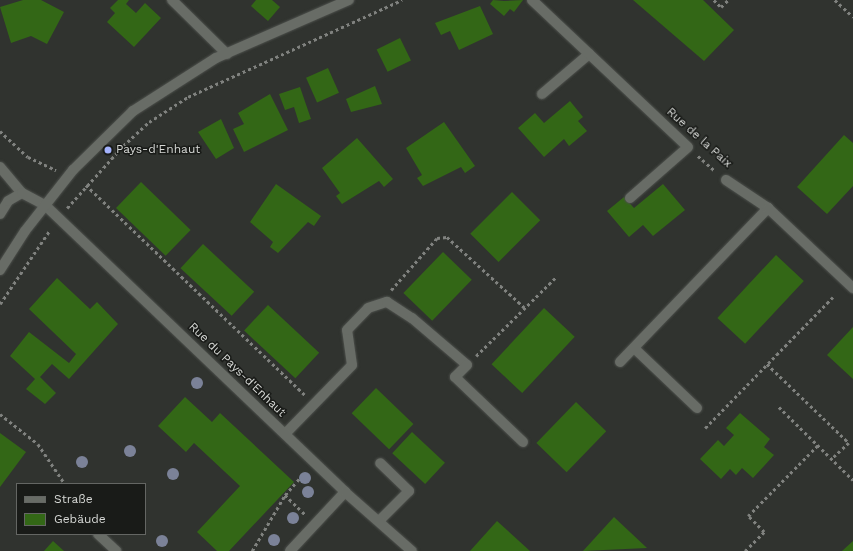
<!DOCTYPE html>
<html>
<head>
<meta charset="utf-8">
<style>
	body { margin:0 }
	#map { position:relative; width:853px; height:551px; overflow:hidden; background:#30332f; font-family:"Work Sans",sans-serif }
	div>[style] { position:absolute }
	.building>* { inset:0; background:#336716; transform-origin:0 0 }
	.path>* { height:2.5px; margin-top:-1.25px; transform-origin:0; background:repeating-linear-gradient(90deg,#80827f 0 3px,transparent 0 6px) }
	.roads { filter:drop-shadow(0 0 1px #4d504c) drop-shadow(0 0 1px #4d504c) }
	.lane>* { height:10px; margin:-5px; padding:0 5px; transform-origin:5px; border-radius:5px; background:#686c66 }
	.street>* { height:10px; margin:-5px; padding:0 5px; transform-origin:5px; border-radius:5px; background:#686c66 }
	.trees>* { width:12px; height:12px; margin:-6px; border-radius:50%; background:#7b8298 }
	.dots>* { width:11px; height:11px; translate:-50% -50%; box-sizing:border-box; border:2px solid #191b18; border-radius:50% }
	span { translate:-50% -50%; white-space:nowrap; text-align:center; line-height:1.15; -webkit-text-stroke:3px #191b18; paint-order:stroke }
	.street-label { font-size:12px; color:#d5d7d4 }
	.poi-label { font-size:12px; color:#d5d7d4 }
	.left { translate:0 -50%; text-align:left }
	.legend { position:absolute; left:16px; top:483px; width:130px; height:52px; box-sizing:border-box; background:#191b18; border:1px solid #646663; margin:0; padding:5px 7px; list-style:none; font-size:12px; color:#d5d7d4 }
	.legend li { display:flex; align-items:center; gap:8px; height:20px }
	.legend b { width:20px; border:1px solid #646663 }
</style>
</head>
<body>
<div id="map">
	<div class="building">
		<i style="clip-path:polygon(23px 0,41px 0,64px 12px,47px 44px,31px 36px,11px 43px,0 7px)"></i>
		<i style="clip-path:polygon(118px 0,129px 0,126px 4px,136px 13px,145px 3px,161px 18px,134px 47px,107px 22px,115px 13px,110px 8px)"></i>
		<i style="clip-path:polygon(256px 0,272px 0,280px 7px,268px 21px,251px 6px)"></i>
		<i style="clip-path:polygon(493px 0,504px 1px,523px 0,514px 12px,510px 9px,504px 16px,490px 4px)"></i>
		<i style="clip-path:polygon(633px 0,703px 0,734px 30px,704px 61px)"></i>
		<i style="clip-path:polygon(480px 6px,493px 34px,459px 50px,450px 31px,441px 35px,435px 23px)"></i>
		<i style="left:400px;top:38px;width:25px;height:26px;rotate:64deg"></i>
		<i style="left:328px;top:68px;width:27px;height:24px;rotate:66deg"></i>
		<i style="clip-path:polygon(375px 86px,382px 104px,351px 112px,346px 99px)"></i>
		<i style="clip-path:polygon(300px 87px,311px 119px,299px 123px,294px 107px,285px 110px,279px 94px)"></i>
		<i style="clip-path:polygon(270px 94px,288px 130px,244px 152px,233px 129px,244px 124px,238px 113px)"></i>
		<i style="clip-path:polygon(570px 101px,583px 117px,578px 121px,587px 131px,569px 146px,564px 139px,544px 157px,518px 128px,535px 113px,544px 123px)"></i>
		<i style="clip-path:polygon(221px 119px,234px 148px,216px 159px,198px 132px)"></i>
		<i style="clip-path:polygon(444px 122px,475px 166px,465px 173px,461px 167px,423px 186px,417px 178px,422px 175px,406px 148px)"></i>
		<i style="clip-path:polygon(844px 135px,853px 143px,853px 186px,827px 214px,797px 187px)"></i>
		<i style="clip-path:polygon(357px 138px,393px 179px,384px 187px,379px 181px,342px 204px,336px 196px,340px 193px,322px 168px)"></i>
		<i style="left:141px;top:182px;width:69px;height:36px;rotate:44deg"></i>
		<i style="clip-path:polygon(276px 184px,321px 216px,314px 226px,308px 222px,278px 253px,270px 247px,273px 242px,250px 222px)"></i>
		<i style="clip-path:polygon(663px 184px,685px 210px,653px 236px,643px 225px,629px 237px,607px 211px,624px 197px,634px 208px)"></i>
		<i style="left:512px;top:192px;width:40px;height:59px;rotate:45deg"></i>
		<i style="left:203px;top:244px;width:70px;height:33px;rotate:43deg"></i>
		<i style="left:443px;top:252px;width:40px;height:57px;rotate:44deg"></i>
		<i style="left:776px;top:255px;width:38px;height:86px;rotate:43deg"></i>
		<i style="clip-path:polygon(57px 278px,90px 309px,97px 302px,118px 324px,69px 379px,52px 364px,40px 377px,56px 393px,45px 404px,26px 389px,35px 379px,10px 356px,29px 332px,69px 363px,76px 354px,29px 309px)"></i>
		<i style="left:268px;top:305px;width:70px;height:35px;rotate:43deg"></i>
		<i style="left:544px;top:308px;width:42px;height:77px;rotate:43deg"></i>
		<i style="clip-path:polygon(853px 327px,853px 379px,827px 355px)"></i>
		<i style="left:376px;top:388px;width:52px;height:35px;rotate:44deg"></i>
		<i style="clip-path:polygon(185px 397px,212px 422px,220px 413px,294px 482px,229px 551px,217px 551px,197px 532px,240px 486px,194px 443px,186px 452px,158px 426px)"></i>
		<i style="left:576px;top:402px;width:42px;height:57px;rotate:44deg"></i>
		<i style="clip-path:polygon(740px 413px,770px 439px,764px 447px,774px 455px,753px 478px,742px 468px,736px 475px,730px 469px,721px 479px,700px 459px,718px 440px,724px 446px,734px 435px,726px 428px)"></i>
		<i style="left:412px;top:432px;width:45px;height:29px;rotate:43deg"></i>
		<i style="clip-path:polygon(0 433px,26px 452px,0 487px)"></i>
		<i style="clip-path:polygon(614px 517px,647px 548px,583px 551px)"></i>
		<i style="clip-path:polygon(497px 521px,530px 551px,470px 551px)"></i>
		<i style="clip-path:polygon(53px 541px,64px 551px,44px 551px)"></i>
		<i style="clip-path:polygon(853px 541px,853px 551px,842px 551px)"></i>
	</div>
	<div class="path">
		<i style="left:714px;top:0;width:10px;rotate:45deg"></i>
		<i style="left:721px;top:7px;width:10px;rotate:-45deg"></i>
		<i style="left:835px;top:0;width:25px;rotate:43deg"></i>
		<i style="left:0;top:131px;width:38px;rotate:43deg"></i>
		<i style="left:28px;top:157px;width:31px;rotate:25deg"></i>
		<i style="left:698px;top:156px;width:23px;rotate:41deg"></i>
		<i style="left:86px;top:185px;width:303px;rotate:43.8deg"></i>
		<i style="left:67px;top:208px;width:84px;rotate:-47.9deg"></i>
		<i style="left:123px;top:146px;width:35px;rotate:-43deg"></i>
		<i style="left:149px;top:122px;width:46px;rotate:-32.7deg"></i>
		<i style="left:188px;top:97px;width:235px;rotate:-24.4deg"></i>
		<i style="left:391px;top:290px;width:69px;rotate:-48.5deg"></i>
		<i style="left:437px;top:238px;width:10px;rotate:-6deg"></i>
		<i style="left:447px;top:237px;width:105px;rotate:42.3deg"></i>
		<i style="left:0;top:304px;width:89px;rotate:-56deg"></i>
		<i style="left:476px;top:356px;width:112px;rotate:-44.6deg"></i>
		<i style="left:767px;top:364px;width:114px;rotate:43.9deg"></i>
		<i style="left:849px;top:443px;width:23px;rotate:137deg"></i>
		<i style="left:779px;top:407px;width:104px;rotate:44.6deg"></i>
		<i style="left:0;top:414px;width:48px;rotate:38.3deg"></i>
		<i style="left:38px;top:444px;width:48px;rotate:56deg"></i>
		<i style="left:705px;top:428px;width:183px;rotate:-45.7deg"></i>
		<i style="left:285px;top:495px;width:28px;rotate:44deg"></i>
		<i style="left:252px;top:551px;width:65px;rotate:-59.5deg"></i>
		<i style="left:285px;top:495px;width:30px;rotate:-49deg"></i>
		<i style="left:745px;top:551px;width:27px;rotate:-45deg"></i>
		<i style="left:764px;top:532px;width:23px;rotate:-135deg"></i>
		<i style="left:748px;top:516px;width:100px;rotate:-45.4deg"></i>
	</div>
	<div class="roads">
		<div class="lane">
			<i style="left:172px;top:0;width:77px;rotate:44.5deg"></i>
			<i style="left:542px;top:94px;width:62px;rotate:-40.4deg"></i>
			<i style="left:0;top:167px;width:34px;rotate:50deg"></i>
			<i style="left:630px;top:198px;width:77px;rotate:-41.3deg"></i>
			<i style="left:0;top:214px;width:15px;rotate:-58deg"></i>
			<i style="left:8px;top:201px;width:16px;rotate:-30deg"></i>
			<i style="left:22px;top:193px;width:26px;rotate:28deg"></i>
			<i style="left:634px;top:348px;width:87px;rotate:43.6deg"></i>
			<i style="left:620px;top:362px;width:214px;rotate:-46.1deg"></i>
			<i style="left:285px;top:434px;width:96px;rotate:-45.8deg"></i>
			<i style="left:352px;top:365px;width:35px;rotate:-98deg"></i>
			<i style="left:347px;top:330px;width:30px;rotate:-46deg"></i>
			<i style="left:368px;top:308px;width:20px;rotate:-18deg"></i>
			<i style="left:387px;top:302px;width:30px;rotate:33deg"></i>
			<i style="left:412px;top:318px;width:72px;rotate:40.5deg"></i>
			<i style="left:467px;top:365px;width:17px;rotate:135deg"></i>
			<i style="left:455px;top:377px;width:94px;rotate:43.7deg"></i>
			<i style="left:380px;top:520px;width:41px;rotate:-45deg"></i>
			<i style="left:409px;top:491px;width:40px;rotate:-136deg"></i>
			<i style="left:98px;top:534px;width:25px;rotate:43deg"></i>
			<i style="left:290px;top:551px;width:81px;rotate:-47deg"></i>
		</div>
		<div class="street">
			<i style="left:532px;top:0;width:214px;rotate:43.3deg"></i>
			<i style="left:726px;top:180px;width:50px;rotate:33.7deg"></i>
			<i style="left:768px;top:208px;width:117px;rotate:43.3deg"></i>
			<i style="left:45px;top:205px;width:415px;rotate:43.7deg"></i>
			<i style="left:345px;top:492px;width:89px;rotate:41.4deg"></i>
			<i style="left:0;top:270px;width:46px;rotate:-57.3deg"></i>
			<i style="left:25px;top:231px;width:78px;rotate:-51.8deg"></i>
			<i style="left:73px;top:170px;width:84px;rotate:-44.5deg"></i>
			<i style="left:133px;top:111px;width:98px;rotate:-32.6deg"></i>
			<i style="left:216px;top:58px;width:145px;rotate:-23.6deg"></i>
		</div>
	</div>
	<div class="trees">
		<i style="left:197px;top:383px"></i>
		<i style="left:130px;top:451px"></i>
		<i style="left:82px;top:462px"></i>
		<i style="left:173px;top:474px"></i>
		<i style="left:305px;top:478px"></i>
		<i style="left:308px;top:492px"></i>
		<i style="left:293px;top:518px"></i>
		<i style="left:274px;top:540px"></i>
		<i style="left:162px;top:541px"></i>
	</div>
	<div class="dots">
		<i style="left:108px;top:150px;background:#a3b2fc"></i>
	</div>
	<div class="street-label">
		<span style="left:699px;top:138px;rotate:42deg">Rue de la Paix</span>
		<span style="left:237px;top:370px;rotate:44deg">Rue du Pays-d'Enhaut</span>
	</div>
	<div class="poi-label">
		<span class="left" style="left:116px;top:150px">Pays-d'Enhaut</span>
	</div>
	<ul class="legend">
	<li><b style="height:5px;background:#686c66"></b>Straße</li>
	<li><b style="height:11px;background:#336716"></b>Gebäude</li>
	</ul>
</div>
</body>
</html>
